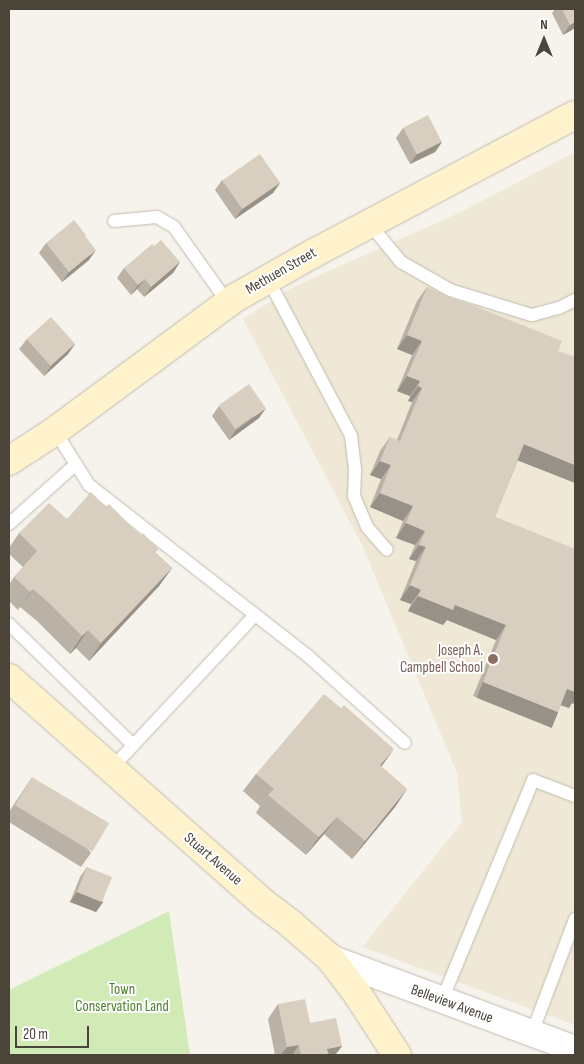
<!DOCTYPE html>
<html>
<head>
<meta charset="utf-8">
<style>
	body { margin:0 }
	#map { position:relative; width:584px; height:1064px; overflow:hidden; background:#f6f3ec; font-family:"Sofia Sans Condensed",sans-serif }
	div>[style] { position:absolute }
	.education>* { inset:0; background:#efe8d6 }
	.green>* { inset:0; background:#d2eab5 }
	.roads { filter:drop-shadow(0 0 1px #c2bbae) drop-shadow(0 0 1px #c2bbae) }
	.lane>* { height:12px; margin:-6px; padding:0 6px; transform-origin:6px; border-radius:6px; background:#fff }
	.street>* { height:26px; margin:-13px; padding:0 13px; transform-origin:13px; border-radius:13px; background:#fff }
	.secondary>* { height:28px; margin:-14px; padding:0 14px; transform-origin:14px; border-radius:14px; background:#fff3cd }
	.wall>* { inset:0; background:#bab2a6 }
	.shaded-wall>* { inset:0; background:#979187; transform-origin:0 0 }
	.building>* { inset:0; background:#d8cfc1; transform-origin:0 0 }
	.dots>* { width:14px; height:14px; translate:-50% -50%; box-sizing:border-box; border:2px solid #fff; border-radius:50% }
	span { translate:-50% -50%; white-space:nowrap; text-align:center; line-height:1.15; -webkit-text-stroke:4px #fff; paint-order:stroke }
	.street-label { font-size:15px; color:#4b4439 }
	.education-label { font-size:15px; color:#785e54 }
	.right { translate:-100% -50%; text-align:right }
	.park-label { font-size:15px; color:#4a7f2a }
	.frame { position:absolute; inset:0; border:10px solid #4b4439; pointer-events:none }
	.north { position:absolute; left:519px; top:15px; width:50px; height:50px; -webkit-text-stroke:4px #fff; paint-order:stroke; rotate:0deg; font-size:14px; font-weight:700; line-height:20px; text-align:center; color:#4b4439 }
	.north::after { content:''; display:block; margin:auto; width:18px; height:22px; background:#4b4439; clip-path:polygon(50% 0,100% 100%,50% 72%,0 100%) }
	.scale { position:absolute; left:15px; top:1026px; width:74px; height:22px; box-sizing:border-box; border:2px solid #4b4439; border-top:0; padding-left:6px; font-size:15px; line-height:18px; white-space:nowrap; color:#4b4439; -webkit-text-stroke:4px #fff; paint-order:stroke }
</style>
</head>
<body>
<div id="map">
	<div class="education">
		<i style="clip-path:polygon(575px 152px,575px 1025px,362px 947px,462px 822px,457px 773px,362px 545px,243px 319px,293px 287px,459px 213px)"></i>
	</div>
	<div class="green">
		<i style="clip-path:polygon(169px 911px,190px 1055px,9px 1055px,9px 990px)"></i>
	</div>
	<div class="roads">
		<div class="lane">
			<i style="left:114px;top:221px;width:43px;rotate:-5.3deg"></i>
			<i style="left:157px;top:217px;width:20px;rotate:30deg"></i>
			<i style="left:174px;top:227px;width:93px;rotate:54.6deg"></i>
			<i style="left:369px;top:223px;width:50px;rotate:50.6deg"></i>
			<i style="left:401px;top:262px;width:56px;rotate:29.7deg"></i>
			<i style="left:450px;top:290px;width:86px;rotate:17deg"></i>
			<i style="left:532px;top:315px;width:28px;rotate:-15deg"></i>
			<i style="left:559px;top:308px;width:18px;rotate:-27deg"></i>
			<i style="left:268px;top:279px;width:178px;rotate:62.1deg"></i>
			<i style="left:351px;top:436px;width:34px;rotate:83deg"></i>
			<i style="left:355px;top:470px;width:26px;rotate:92deg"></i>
			<i style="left:354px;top:496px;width:34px;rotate:67deg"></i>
			<i style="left:367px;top:527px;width:30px;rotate:49deg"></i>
			<i style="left:55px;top:431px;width:64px;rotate:57.8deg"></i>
			<i style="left:89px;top:485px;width:278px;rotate:38deg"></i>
			<i style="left:308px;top:656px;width:130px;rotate:41.9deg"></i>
			<i style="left:9px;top:524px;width:90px;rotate:-41.8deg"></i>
			<i style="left:9px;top:624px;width:173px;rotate:44.3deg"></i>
			<i style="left:111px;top:769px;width:211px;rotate:-46.9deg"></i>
			<i style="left:442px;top:1000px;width:238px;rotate:-67.5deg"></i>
			<i style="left:533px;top:780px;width:45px;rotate:20.9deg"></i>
			<i style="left:532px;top:1033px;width:122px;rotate:-69.3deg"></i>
		</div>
		<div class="street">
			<i style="left:330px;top:958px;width:261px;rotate:20.4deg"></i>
		</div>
		<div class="secondary">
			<i style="left:9px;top:461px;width:55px;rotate:-33.1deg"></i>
			<i style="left:55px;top:431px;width:224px;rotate:-36.5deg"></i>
			<i style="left:235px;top:298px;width:91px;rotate:-29.7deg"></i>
			<i style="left:314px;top:253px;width:295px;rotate:-27.9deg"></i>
			<i style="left:9px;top:678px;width:338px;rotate:41.5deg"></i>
			<i style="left:262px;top:902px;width:38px;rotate:37deg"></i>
			<i style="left:292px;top:925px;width:50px;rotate:41deg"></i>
			<i style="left:330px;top:958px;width:43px;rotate:52.6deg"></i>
			<i style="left:356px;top:992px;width:75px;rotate:56.9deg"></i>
		</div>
	</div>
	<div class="wall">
		<i style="clip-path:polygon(555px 9px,575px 9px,575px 28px,563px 35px,552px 13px)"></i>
		<i style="clip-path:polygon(403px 128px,442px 142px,435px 152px,410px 164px,396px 138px)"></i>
		<i style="clip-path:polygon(222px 180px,280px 183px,273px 193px,235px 219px,215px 190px)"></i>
		<i style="clip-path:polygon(85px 237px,89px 260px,62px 282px,39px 253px,46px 243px)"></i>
		<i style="clip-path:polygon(154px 246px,180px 262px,173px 273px,144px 297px,137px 289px,131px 295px,117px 278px,124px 268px)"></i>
		<i style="clip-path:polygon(427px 287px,518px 460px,495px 517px,574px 549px,575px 546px,575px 704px,572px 703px,569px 708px,561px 705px,558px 712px,548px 726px,473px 696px,496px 640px,447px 620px,443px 625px,408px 611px,411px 604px,400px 600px,416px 561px,409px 559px,415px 545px,396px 538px,403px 521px,370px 507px,381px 479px,370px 475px,380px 451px,390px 437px,397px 440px,412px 402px,408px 401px,410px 396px,397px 391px,412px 355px,397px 349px,417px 301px)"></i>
		<i style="clip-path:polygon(27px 339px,75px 344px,68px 354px,44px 376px,19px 349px)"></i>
		<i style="clip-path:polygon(219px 406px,259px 418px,229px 440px,212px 416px)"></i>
		<i style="clip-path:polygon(106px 507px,141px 536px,158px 549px,155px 552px,172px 568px,159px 586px,89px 661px,76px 648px,70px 654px,37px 621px,20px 607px,18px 610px,9px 601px,9px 585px,14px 577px,23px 567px,9px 554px,9px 548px,19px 533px)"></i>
		<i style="clip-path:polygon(381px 767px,407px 789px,395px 807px,352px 859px,324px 834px,306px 855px,256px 813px,260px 806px,243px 791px,256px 774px)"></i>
		<i style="clip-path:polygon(32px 777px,91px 853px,81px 867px,9px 822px,9px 812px)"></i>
		<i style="clip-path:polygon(87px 867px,103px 902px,96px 912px,70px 902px,80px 877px)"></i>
		<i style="clip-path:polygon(278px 1004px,310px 1023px,342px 1046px,335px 1055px,275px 1055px,268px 1019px)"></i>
	</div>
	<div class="shaded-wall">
		<i style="clip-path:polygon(575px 22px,575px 28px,563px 35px,570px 25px)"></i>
		<i style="clip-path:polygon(442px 142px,435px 152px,410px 164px,417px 154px)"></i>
		<i style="clip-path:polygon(280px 183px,273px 193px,235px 219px,242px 209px)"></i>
		<i style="clip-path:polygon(96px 250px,89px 260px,62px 282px,69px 272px)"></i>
		<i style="clip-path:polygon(180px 262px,173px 273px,144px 297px,151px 287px)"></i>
		<i style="clip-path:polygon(145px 279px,137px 289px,131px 295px,138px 285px)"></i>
		<i style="clip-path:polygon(407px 335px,422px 341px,412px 355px,397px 349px)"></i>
		<i style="clip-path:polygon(75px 344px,68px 354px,44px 376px,51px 366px)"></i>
		<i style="clip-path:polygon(407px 376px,420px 381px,410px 396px,397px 391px)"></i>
		<i style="clip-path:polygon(418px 386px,422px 388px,412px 402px,408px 401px)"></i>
		<i style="clip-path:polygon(266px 408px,259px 418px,229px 440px,236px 430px)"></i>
		<i style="clip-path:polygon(524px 444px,575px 465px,575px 483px,514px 459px)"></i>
		<i style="clip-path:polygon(380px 461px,391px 465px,381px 479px,370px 475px)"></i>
		<i style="clip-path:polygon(380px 493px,413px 506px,403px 521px,370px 507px)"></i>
		<i style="clip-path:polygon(406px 523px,425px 531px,415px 545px,396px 538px)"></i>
		<i style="clip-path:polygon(419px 545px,426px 547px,416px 561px,409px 559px)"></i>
		<i style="clip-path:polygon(172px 568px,159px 586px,89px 661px,101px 643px)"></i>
		<i style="clip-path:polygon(410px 585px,421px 590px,411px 604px,400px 600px)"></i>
		<i style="clip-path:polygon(33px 589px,20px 607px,18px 610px,30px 592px)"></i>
		<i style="clip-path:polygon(418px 596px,455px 605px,506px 625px,496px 640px,447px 620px,443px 625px,408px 611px)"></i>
		<i style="clip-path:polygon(88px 630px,76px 648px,70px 654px,82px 636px)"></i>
		<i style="left:483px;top:682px;width:81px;height:17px;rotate:22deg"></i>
		<i style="clip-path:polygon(567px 689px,575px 692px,575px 704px,572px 703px,569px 708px,557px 704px)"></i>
		<i style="clip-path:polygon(394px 749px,381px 767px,380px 765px)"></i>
		<i style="clip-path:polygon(407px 789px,395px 807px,352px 859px,365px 841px)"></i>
		<i style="clip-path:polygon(337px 817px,324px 834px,306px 855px,319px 837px)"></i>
		<i style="clip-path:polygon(77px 892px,103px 902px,96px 912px,70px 902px)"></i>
		<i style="clip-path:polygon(299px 1045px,292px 1055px,281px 1055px,287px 1047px)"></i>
		<i style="clip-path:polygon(342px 1046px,335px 1055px,323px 1055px,327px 1049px)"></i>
	</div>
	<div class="building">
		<i style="clip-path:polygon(562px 9px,575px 9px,575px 22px,570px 25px)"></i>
		<i style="left:428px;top:115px;width:30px;height:28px;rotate:63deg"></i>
		<i style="left:260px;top:154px;width:35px;height:46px;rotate:55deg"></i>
		<i style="clip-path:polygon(74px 220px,86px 235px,85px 236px,96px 250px,69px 272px,46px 243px)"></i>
		<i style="clip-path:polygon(161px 240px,180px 262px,151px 287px,145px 279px,138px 285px,124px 268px,152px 244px,154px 246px)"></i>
		<i style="clip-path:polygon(427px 287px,562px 341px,558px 351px,575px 357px,575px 465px,524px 444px,495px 517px,575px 549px,575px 692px,567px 689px,558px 712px,483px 682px,506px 625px,455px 605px,453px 610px,418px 596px,421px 590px,410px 585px,426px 547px,419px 545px,425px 531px,406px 523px,413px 506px,380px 493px,391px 465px,380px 461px,390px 437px,400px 441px,422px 388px,418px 386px,420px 381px,407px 376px,422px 341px,407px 335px)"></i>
		<i style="left:51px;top:317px;width:36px;height:33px;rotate:48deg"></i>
		<i style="left:249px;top:384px;width:29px;height:37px;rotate:55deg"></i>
		<i style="clip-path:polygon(91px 492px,106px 507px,109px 504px,141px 536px,143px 533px,158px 549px,155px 552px,172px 568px,101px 643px,88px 630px,82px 636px,50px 604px,33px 589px,30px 592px,14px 577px,37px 551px,19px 533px,49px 503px,67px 519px)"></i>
		<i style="clip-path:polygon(324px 694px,341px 708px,344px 705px,394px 749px,380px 765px,407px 789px,365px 841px,337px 817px,319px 837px,268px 795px,274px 789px,256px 774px)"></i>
		<i style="left:32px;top:777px;width:90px;height:33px;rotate:31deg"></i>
		<i style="left:87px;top:867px;width:27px;height:27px;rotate:22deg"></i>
		<i style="clip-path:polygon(305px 999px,310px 1023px,336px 1018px,342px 1046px,327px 1049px,329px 1055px,301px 1055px,299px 1045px,287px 1047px,278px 1004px)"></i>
	</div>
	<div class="dots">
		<i style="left:493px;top:659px;background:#8d6e63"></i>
	</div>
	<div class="street-label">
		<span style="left:281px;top:271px;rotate:-30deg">Methuen Street</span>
		<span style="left:213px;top:859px;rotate:41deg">Stuart Avenue</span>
		<span style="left:452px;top:1004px;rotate:20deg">Belleview Avenue</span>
	</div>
	<div class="education-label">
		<span class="right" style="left:483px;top:659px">Joseph A.<br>Campbell School</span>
	</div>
	<div class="park-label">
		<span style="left:122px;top:998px">Town<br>Conservation Land</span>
	</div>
	<div class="frame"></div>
	<div class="north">N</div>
	<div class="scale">20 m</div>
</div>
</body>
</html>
